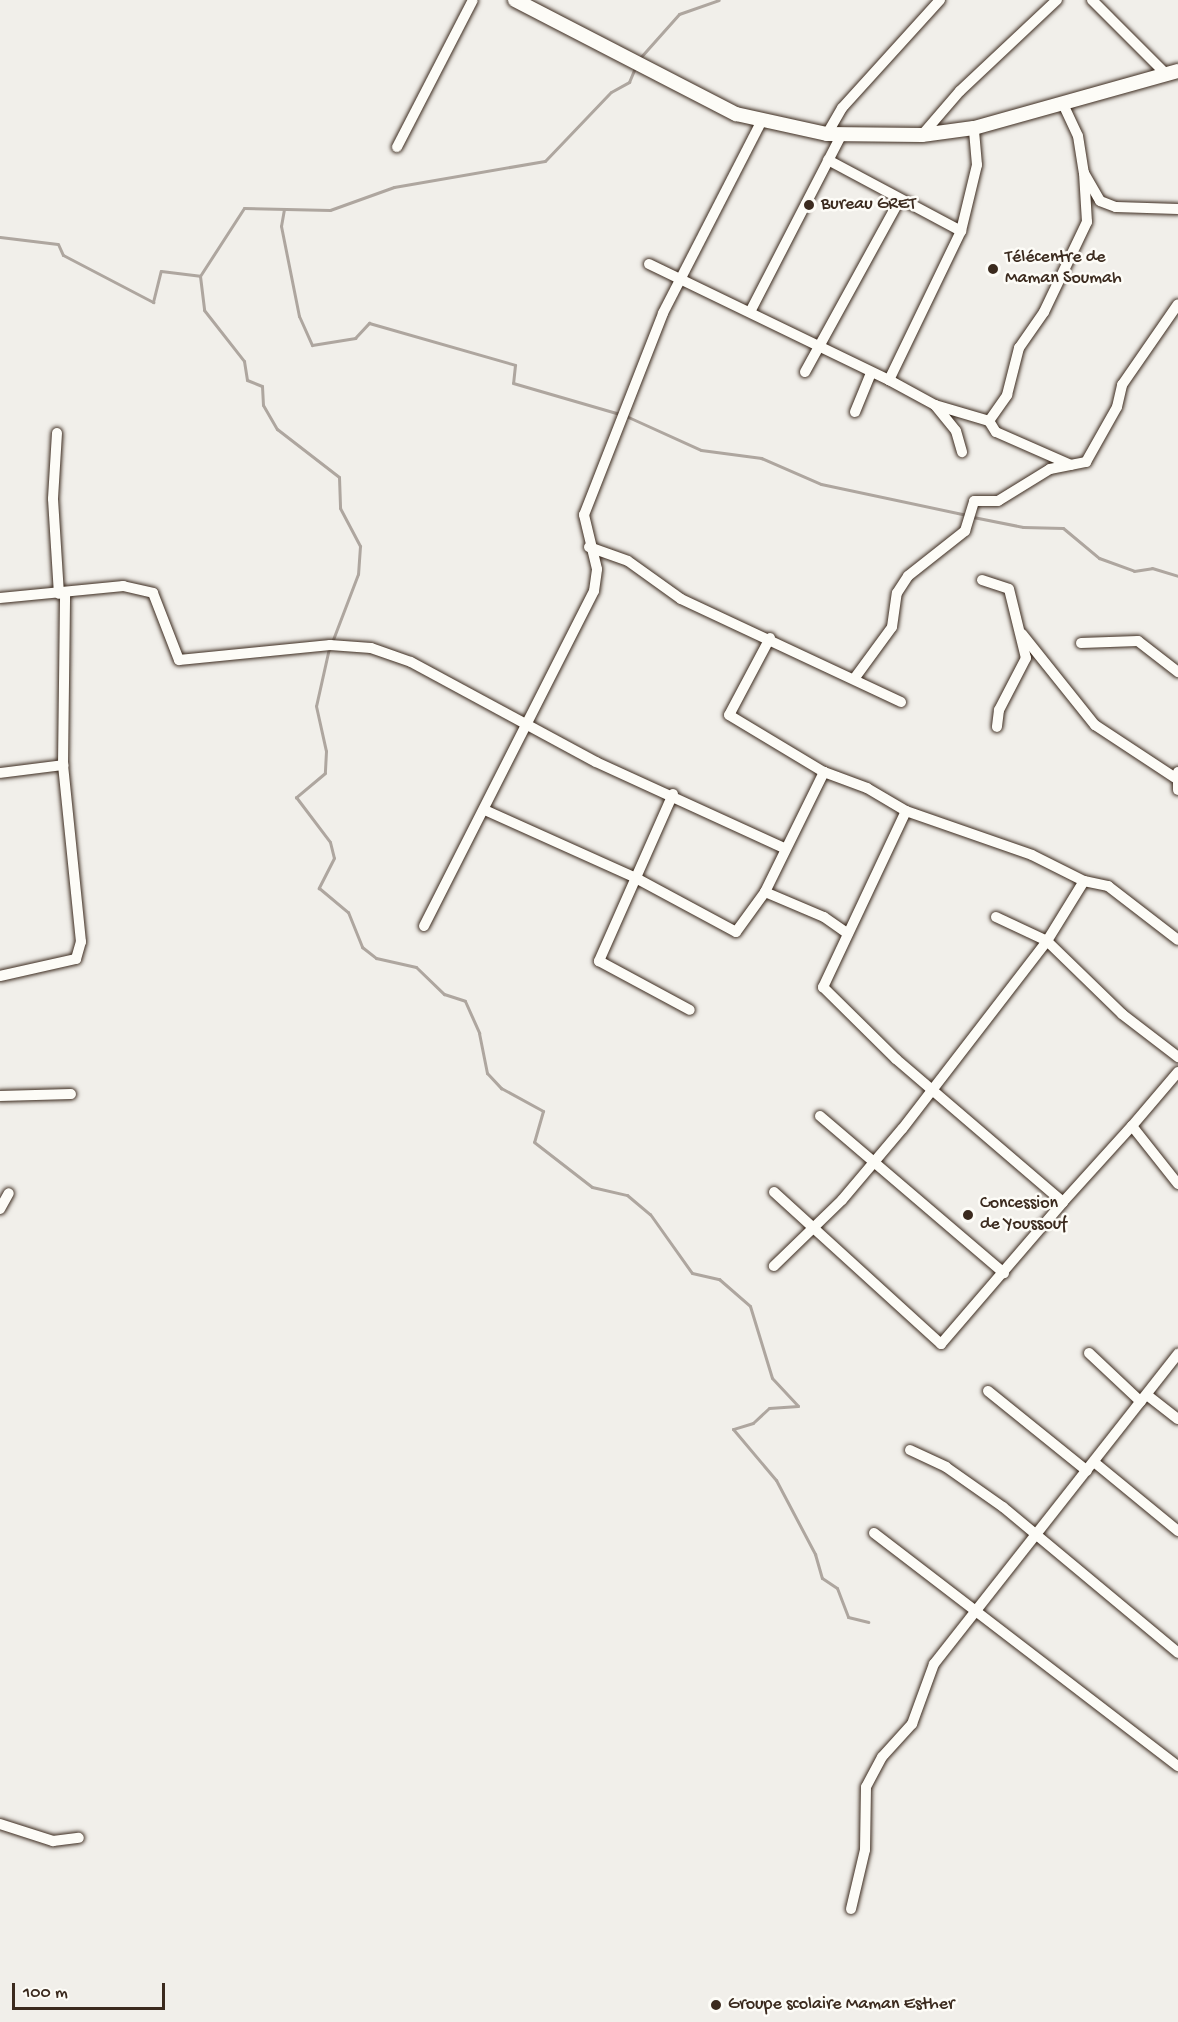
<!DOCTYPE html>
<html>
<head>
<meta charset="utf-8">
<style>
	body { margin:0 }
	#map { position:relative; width:1178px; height:2022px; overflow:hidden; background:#f1efea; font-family:"Gochi Hand",sans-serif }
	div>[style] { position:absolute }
	.stream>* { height:3px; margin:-1.5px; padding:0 1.5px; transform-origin:1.5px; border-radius:1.5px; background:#aea69f }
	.roads { filter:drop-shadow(0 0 2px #3b2a1e) drop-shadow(0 0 2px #3b2a1e) }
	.street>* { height:10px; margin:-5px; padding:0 5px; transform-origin:5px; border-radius:5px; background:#fdfcf7 }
	.secondary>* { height:14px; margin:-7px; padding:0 7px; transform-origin:7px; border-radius:7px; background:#fdfcf7 }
	.dots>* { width:16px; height:16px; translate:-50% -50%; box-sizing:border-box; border:3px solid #fdfcf7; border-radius:50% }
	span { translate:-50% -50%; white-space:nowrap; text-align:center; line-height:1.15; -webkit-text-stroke:5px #fdfcf7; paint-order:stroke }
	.poi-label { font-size:18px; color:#3b2a1e }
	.left { translate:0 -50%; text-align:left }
	.scale { position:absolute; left:12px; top:1983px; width:153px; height:27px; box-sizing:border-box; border:3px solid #3b2a1e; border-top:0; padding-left:8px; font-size:18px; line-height:21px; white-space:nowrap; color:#3b2a1e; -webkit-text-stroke:4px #fdfcf7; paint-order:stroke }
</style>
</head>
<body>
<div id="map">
	<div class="stream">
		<i style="left:639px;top:59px;width:60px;rotate:-48.4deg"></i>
		<i style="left:679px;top:14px;width:42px;rotate:-19.3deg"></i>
		<i style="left:284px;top:209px;width:17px;rotate:100deg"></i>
		<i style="left:281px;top:226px;width:92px;rotate:78.7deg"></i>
		<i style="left:299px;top:316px;width:32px;rotate:66deg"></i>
		<i style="left:312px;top:345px;width:44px;rotate:-9.2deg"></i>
		<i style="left:355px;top:338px;width:21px;rotate:-47deg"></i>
		<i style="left:369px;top:323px;width:152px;rotate:16deg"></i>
		<i style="left:515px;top:365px;width:18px;rotate:96deg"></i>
		<i style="left:513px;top:383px;width:111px;rotate:16.2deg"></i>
		<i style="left:0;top:237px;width:58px;rotate:6.9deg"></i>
		<i style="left:58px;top:244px;width:12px;rotate:66deg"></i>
		<i style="left:63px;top:255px;width:102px;rotate:27.6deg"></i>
		<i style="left:153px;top:302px;width:32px;rotate:-76deg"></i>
		<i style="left:161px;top:271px;width:39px;rotate:7deg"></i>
		<i style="left:200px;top:276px;width:81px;rotate:-57.1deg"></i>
		<i style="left:244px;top:208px;width:86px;rotate:1.3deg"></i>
		<i style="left:330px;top:210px;width:68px;rotate:-19.8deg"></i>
		<i style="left:394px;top:187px;width:153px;rotate:-9.8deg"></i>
		<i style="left:545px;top:161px;width:95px;rotate:-46.3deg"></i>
		<i style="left:611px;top:92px;width:21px;rotate:-29deg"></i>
		<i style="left:629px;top:82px;width:15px;rotate:-67deg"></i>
		<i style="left:200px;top:276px;width:34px;rotate:83deg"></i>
		<i style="left:204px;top:310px;width:65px;rotate:51.9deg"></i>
		<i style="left:244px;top:361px;width:19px;rotate:81deg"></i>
		<i style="left:247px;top:380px;width:16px;rotate:22deg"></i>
		<i style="left:262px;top:386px;width:19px;rotate:87deg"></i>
		<i style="left:263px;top:405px;width:28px;rotate:60deg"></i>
		<i style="left:277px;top:429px;width:78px;rotate:37.7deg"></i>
		<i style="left:339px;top:477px;width:31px;rotate:88deg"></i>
		<i style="left:340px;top:508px;width:43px;rotate:62.2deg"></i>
		<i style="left:360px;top:546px;width:28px;rotate:94deg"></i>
		<i style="left:358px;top:574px;width:73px;rotate:110.9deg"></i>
		<i style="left:626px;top:416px;width:82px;rotate:24.4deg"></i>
		<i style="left:701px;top:450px;width:61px;rotate:7.6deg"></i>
		<i style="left:761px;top:458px;width:65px;rotate:23.4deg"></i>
		<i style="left:821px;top:484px;width:149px;rotate:12deg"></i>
		<i style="left:973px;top:517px;width:51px;rotate:11.3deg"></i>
		<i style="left:1023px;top:527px;width:40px;rotate:1.4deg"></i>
		<i style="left:1063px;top:528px;width:47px;rotate:39.8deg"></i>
		<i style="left:1099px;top:558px;width:37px;rotate:20deg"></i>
		<i style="left:1134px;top:571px;width:18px;rotate:-9deg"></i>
		<i style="left:1152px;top:568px;width:27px;rotate:17deg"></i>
		<i style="left:329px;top:648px;width:59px;rotate:102.6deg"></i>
		<i style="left:316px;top:706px;width:46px;rotate:77.5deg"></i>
		<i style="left:326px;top:751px;width:22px;rotate:93deg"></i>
		<i style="left:325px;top:773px;width:38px;rotate:140deg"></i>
		<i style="left:296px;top:797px;width:56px;rotate:52.9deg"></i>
		<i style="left:330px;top:842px;width:16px;rotate:76deg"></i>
		<i style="left:334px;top:858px;width:34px;rotate:117deg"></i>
		<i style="left:319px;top:888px;width:38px;rotate:40deg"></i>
		<i style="left:348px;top:912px;width:38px;rotate:68deg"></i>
		<i style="left:362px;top:947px;width:18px;rotate:38deg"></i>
		<i style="left:376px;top:958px;width:41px;rotate:12.7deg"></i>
		<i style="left:416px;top:967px;width:39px;rotate:44deg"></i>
		<i style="left:444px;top:994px;width:22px;rotate:18deg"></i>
		<i style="left:465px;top:1001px;width:35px;rotate:66deg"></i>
		<i style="left:479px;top:1033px;width:41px;rotate:78.7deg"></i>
		<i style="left:487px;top:1073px;width:21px;rotate:47deg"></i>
		<i style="left:501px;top:1088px;width:48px;rotate:28.7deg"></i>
		<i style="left:543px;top:1111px;width:32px;rotate:106deg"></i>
		<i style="left:534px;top:1142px;width:73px;rotate:37.8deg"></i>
		<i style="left:592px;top:1187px;width:36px;rotate:13deg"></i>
		<i style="left:627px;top:1195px;width:30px;rotate:40deg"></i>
		<i style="left:650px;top:1214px;width:72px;rotate:54.6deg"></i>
		<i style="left:692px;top:1273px;width:28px;rotate:13deg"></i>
		<i style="left:719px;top:1279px;width:41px;rotate:41.1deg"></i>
		<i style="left:750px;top:1306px;width:75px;rotate:73deg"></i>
		<i style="left:772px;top:1378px;width:38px;rotate:47deg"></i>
		<i style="left:798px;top:1406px;width:29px;rotate:176deg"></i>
		<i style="left:769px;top:1408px;width:22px;rotate:137deg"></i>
		<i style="left:753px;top:1423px;width:21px;rotate:163deg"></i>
		<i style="left:733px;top:1429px;width:67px;rotate:49.9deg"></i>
		<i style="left:776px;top:1480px;width:84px;rotate:62.2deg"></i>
		<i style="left:815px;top:1554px;width:25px;rotate:74deg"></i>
		<i style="left:822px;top:1578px;width:18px;rotate:34deg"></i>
		<i style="left:837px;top:1588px;width:31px;rotate:69deg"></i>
		<i style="left:848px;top:1617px;width:21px;rotate:14deg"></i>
	</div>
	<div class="roads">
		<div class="street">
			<i style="left:1092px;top:0;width:105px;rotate:45deg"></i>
			<i style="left:1063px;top:104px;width:35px;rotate:65deg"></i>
			<i style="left:1078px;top:136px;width:37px;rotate:81deg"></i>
			<i style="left:1084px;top:173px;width:32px;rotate:60deg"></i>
			<i style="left:1100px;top:201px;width:17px;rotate:21deg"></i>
			<i style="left:1116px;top:207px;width:62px;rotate:1.8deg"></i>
			<i style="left:827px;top:134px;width:30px;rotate:-60deg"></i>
			<i style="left:842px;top:108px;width:146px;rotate:-47.8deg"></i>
			<i style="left:922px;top:135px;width:58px;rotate:-49.2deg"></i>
			<i style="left:960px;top:91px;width:133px;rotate:-43.2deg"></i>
			<i style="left:397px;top:147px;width:165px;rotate:-62.7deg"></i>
			<i style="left:828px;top:160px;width:151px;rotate:28.1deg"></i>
			<i style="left:649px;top:264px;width:267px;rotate:25.8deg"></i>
			<i style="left:889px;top:380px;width:165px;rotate:-64.2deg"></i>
			<i style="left:961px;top:231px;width:68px;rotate:-76.4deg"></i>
			<i style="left:977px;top:165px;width:37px;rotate:-95deg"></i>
			<i style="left:750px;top:312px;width:200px;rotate:-62.7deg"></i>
			<i style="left:805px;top:372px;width:197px;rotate:-61.2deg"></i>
			<i style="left:889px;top:380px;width:52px;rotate:28.5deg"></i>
			<i style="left:935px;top:405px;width:33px;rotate:51deg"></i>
			<i style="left:956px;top:431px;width:22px;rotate:74deg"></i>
			<i style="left:935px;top:405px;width:56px;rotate:16.5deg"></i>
			<i style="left:989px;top:421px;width:32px;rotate:-55deg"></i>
			<i style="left:1007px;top:395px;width:49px;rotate:-75.7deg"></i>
			<i style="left:1019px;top:348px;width:44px;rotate:-55.2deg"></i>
			<i style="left:1044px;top:312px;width:100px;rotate:-64.5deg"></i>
			<i style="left:1087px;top:222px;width:49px;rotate:-93.5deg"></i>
			<i style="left:855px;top:412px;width:42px;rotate:-67.7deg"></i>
			<i style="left:989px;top:421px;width:13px;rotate:58deg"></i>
			<i style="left:996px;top:432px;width:82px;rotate:23.7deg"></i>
			<i style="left:57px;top:433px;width:66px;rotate:93.5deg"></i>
			<i style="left:53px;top:499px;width:95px;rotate:86.4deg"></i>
			<i style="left:589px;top:547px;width:41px;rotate:19.7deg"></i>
			<i style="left:628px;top:561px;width:65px;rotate:35.6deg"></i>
			<i style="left:681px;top:599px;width:243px;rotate:25.1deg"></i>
			<i style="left:982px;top:580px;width:28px;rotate:18deg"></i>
			<i style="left:1009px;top:589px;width:71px;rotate:76.2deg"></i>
			<i style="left:1026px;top:658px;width:59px;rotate:117.4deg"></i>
			<i style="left:999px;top:710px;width:17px;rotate:97deg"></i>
			<i style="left:0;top:598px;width:124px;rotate:-5.6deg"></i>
			<i style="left:123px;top:586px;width:31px;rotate:13deg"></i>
			<i style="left:153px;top:593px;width:72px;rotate:68.8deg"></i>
			<i style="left:179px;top:660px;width:152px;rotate:-5.7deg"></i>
			<i style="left:330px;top:645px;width:41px;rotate:4.2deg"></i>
			<i style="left:371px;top:648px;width:42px;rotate:19.3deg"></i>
			<i style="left:411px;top:662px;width:210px;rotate:28.4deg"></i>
			<i style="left:596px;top:762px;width:207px;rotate:24.6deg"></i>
			<i style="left:1022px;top:634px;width:117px;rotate:51.3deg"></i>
			<i style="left:1095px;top:725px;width:95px;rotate:33.4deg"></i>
			<i style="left:770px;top:638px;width:87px;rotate:118deg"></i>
			<i style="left:729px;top:715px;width:111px;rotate:31deg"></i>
			<i style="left:1081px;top:643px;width:57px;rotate:-2deg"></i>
			<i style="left:1138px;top:641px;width:51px;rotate:37.8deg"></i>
			<i style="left:854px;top:679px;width:64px;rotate:-53.8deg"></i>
			<i style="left:892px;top:627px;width:34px;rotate:-82deg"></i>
			<i style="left:897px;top:593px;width:20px;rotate:-57deg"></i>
			<i style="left:908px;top:576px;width:73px;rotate:-38.3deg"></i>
			<i style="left:965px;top:531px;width:31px;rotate:-73deg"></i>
			<i style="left:974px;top:501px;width:24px"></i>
			<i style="left:998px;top:501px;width:61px;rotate:-31.6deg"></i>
			<i style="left:1050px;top:469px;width:37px;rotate:-11deg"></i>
			<i style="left:1086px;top:462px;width:63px;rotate:-60.6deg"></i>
			<i style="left:1117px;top:407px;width:23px;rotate:-77deg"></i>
			<i style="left:1122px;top:385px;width:98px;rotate:-55.3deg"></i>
			<i style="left:1178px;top:772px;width:18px;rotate:90deg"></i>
			<i style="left:0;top:773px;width:64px;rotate:-7.2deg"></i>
			<i style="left:673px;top:794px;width:183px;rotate:113.9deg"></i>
			<i style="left:599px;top:961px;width:103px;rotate:28.3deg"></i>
			<i style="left:487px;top:811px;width:161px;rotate:24.2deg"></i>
			<i style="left:634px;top:877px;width:116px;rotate:28.3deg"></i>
			<i style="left:736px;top:932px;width:49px;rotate:-54.1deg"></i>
			<i style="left:765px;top:892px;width:134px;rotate:-63.8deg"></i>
			<i style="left:824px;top:772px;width:46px;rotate:20.4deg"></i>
			<i style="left:867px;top:788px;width:45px;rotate:30.5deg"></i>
			<i style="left:906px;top:811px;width:133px;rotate:19.2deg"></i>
			<i style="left:1032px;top:855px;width:58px;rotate:26.6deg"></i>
			<i style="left:1084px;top:881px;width:70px;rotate:121.7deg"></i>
			<i style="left:1047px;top:941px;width:237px;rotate:127.6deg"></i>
			<i style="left:902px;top:1129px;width:93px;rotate:130.2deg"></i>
			<i style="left:842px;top:1200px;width:95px;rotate:135.9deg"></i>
			<i style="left:906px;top:811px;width:195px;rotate:115.2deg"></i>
			<i style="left:823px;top:987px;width:103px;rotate:44.6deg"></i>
			<i style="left:896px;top:1059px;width:220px;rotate:40.6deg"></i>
			<i style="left:1063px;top:1202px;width:103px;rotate:-47.8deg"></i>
			<i style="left:1084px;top:881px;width:25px;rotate:12deg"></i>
			<i style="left:1108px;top:886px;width:88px;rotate:37.6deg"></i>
			<i style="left:765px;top:892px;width:64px;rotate:23deg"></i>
			<i style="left:824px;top:917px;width:29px;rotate:35deg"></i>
			<i style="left:996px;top:917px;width:56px;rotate:25.2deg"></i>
			<i style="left:1047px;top:941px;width:105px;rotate:44.2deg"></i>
			<i style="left:1122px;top:1014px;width:71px;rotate:37.5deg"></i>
			<i style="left:424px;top:926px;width:376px;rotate:-63.1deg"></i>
			<i style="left:594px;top:591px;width:22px;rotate:-82deg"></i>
			<i style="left:597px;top:569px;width:56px;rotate:-103.5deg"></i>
			<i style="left:584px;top:515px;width:217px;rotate:-68.6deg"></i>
			<i style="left:663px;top:313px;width:215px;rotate:-62.8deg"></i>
			<i style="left:0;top:976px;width:78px;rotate:-12.6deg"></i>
			<i style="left:76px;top:959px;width:18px;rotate:-74deg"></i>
			<i style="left:81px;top:942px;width:178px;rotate:-95.8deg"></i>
			<i style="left:63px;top:765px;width:171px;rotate:-89.3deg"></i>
			<i style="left:1178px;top:1072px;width:71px;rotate:130.4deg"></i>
			<i style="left:1132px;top:1126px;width:74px;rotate:51.6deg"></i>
			<i style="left:0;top:1096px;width:71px;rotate:-1.6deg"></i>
			<i style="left:820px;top:1116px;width:242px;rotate:40.5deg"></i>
			<i style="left:774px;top:1192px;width:226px;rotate:42.3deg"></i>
			<i style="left:941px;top:1344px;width:187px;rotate:-49.3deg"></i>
			<i style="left:0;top:1209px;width:18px;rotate:-61deg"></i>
			<i style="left:1089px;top:1353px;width:71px;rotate:43.3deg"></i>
			<i style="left:988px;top:1391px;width:127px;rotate:38.9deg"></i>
			<i style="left:1147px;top:1395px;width:39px;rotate:38deg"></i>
			<i style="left:910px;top:1450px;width:40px;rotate:25deg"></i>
			<i style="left:946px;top:1467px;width:70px;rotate:35.1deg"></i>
			<i style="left:1003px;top:1507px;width:228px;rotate:39.8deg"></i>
			<i style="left:1094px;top:1462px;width:109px;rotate:39.4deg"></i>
			<i style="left:874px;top:1533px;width:383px;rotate:37.5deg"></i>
			<i style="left:0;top:1824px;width:56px;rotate:17.8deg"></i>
			<i style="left:53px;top:1841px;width:26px;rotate:-7deg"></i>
			<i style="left:851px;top:1909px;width:61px;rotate:-76.7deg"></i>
			<i style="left:865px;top:1850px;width:63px;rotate:-89.1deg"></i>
			<i style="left:866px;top:1787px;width:34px;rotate:-62deg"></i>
			<i style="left:882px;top:1757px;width:45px;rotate:-47.7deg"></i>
			<i style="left:912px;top:1724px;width:64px;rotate:-69.9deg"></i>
			<i style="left:934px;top:1664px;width:395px;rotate:-51.8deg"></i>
		</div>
		<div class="secondary">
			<i style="left:515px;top:0;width:249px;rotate:27.3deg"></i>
			<i style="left:736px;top:114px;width:93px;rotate:12.4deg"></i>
			<i style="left:827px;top:134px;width:95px;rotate:0.6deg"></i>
			<i style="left:922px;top:135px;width:52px;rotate:-7.7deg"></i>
			<i style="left:974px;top:128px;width:212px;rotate:-15.6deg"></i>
		</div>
	</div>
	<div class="dots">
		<i style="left:809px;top:205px;background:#3b2a1e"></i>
		<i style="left:993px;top:269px;background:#3b2a1e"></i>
		<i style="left:968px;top:1215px;background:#3b2a1e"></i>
		<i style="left:716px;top:2005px;background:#3b2a1e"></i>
	</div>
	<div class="poi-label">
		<span class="left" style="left:821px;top:205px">Bureau GRET</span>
		<span class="left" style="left:1005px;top:269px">Télécentre de<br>Maman Soumah</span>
		<span class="left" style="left:980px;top:1215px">Concession<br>de Youssouf</span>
		<span class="left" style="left:728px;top:2005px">Groupe scolaire Maman Esther</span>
	</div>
	<div class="scale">100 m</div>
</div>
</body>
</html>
